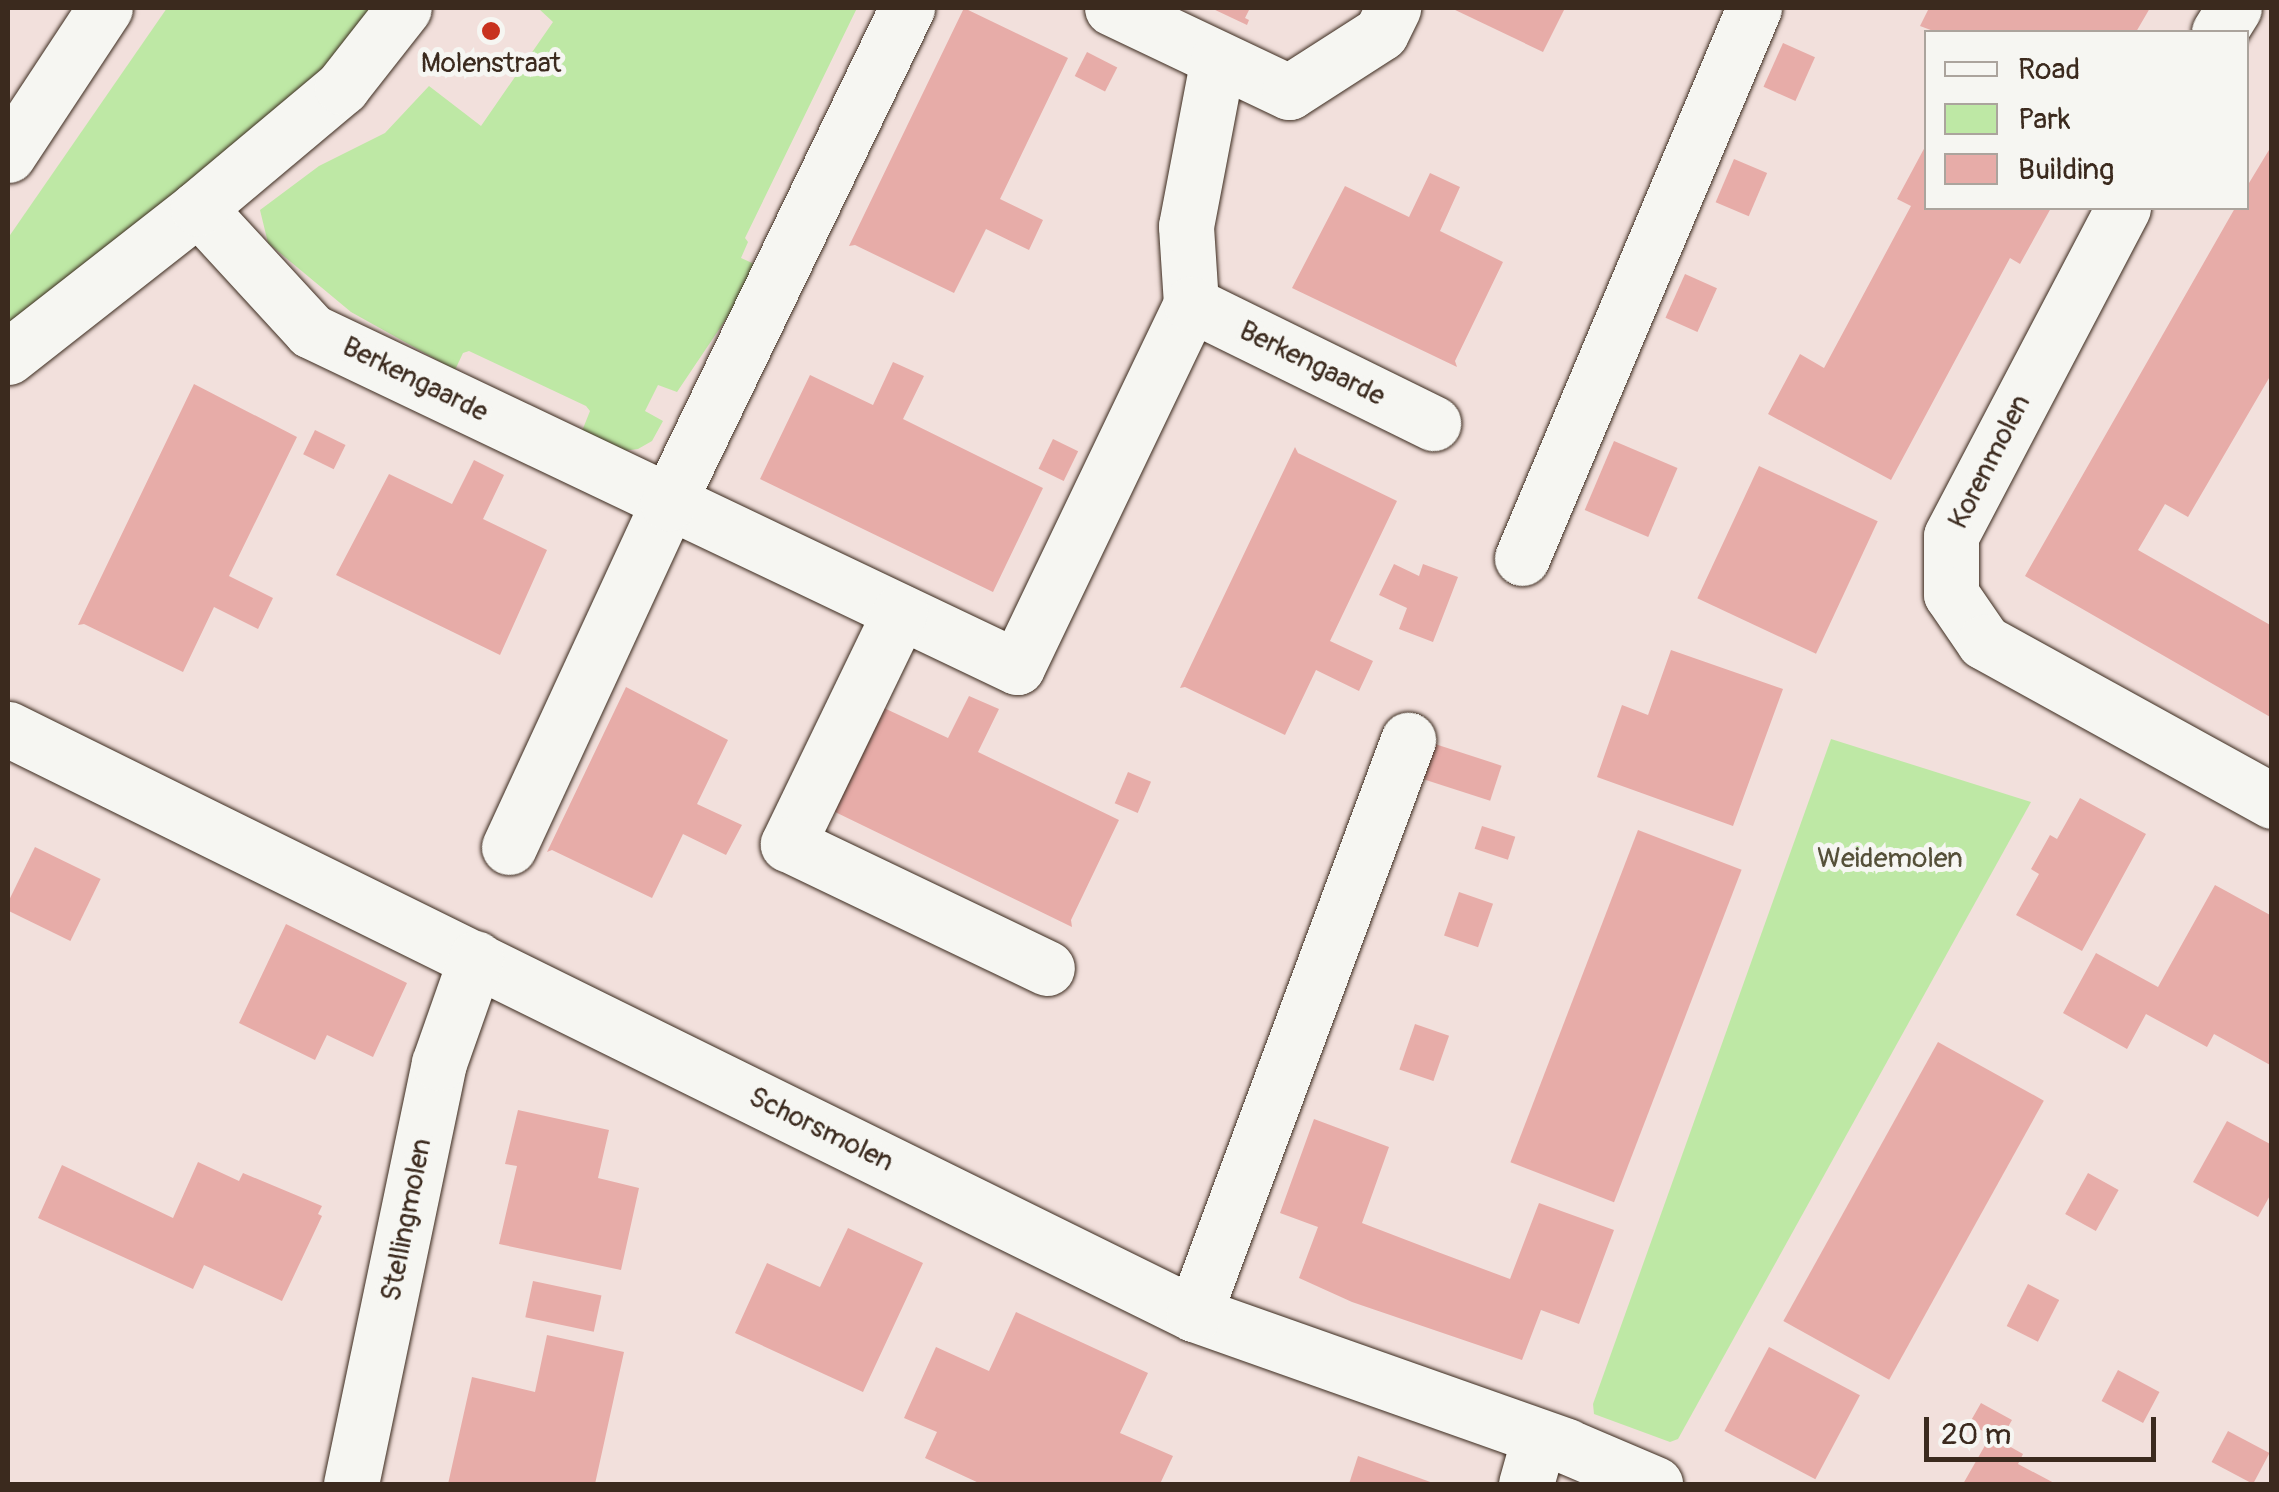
<!DOCTYPE html>
<html>
<head>
<meta charset="utf-8">
<style>
	body { margin:0 }
	#map { position:relative; width:2279px; height:1492px; overflow:hidden; background:#f2e0dc; font-family:Pangolin,sans-serif }
	div>[style] { position:absolute }
	.green>* { inset:0; background:#bee8a5 }
	.building>* { inset:0; background:#e7aca8; transform-origin:0 0 }
	.roads { filter:drop-shadow(0 0 2px #3b2a1e) drop-shadow(0 0 2px #3b2a1e) }
	.minor>* { height:55px; margin:-27.5px; padding:0 27.5px; transform-origin:27.5px; border-radius:27.5px; background:#f6f6f2 }
	.dots>* { width:28px; height:28px; translate:-50% -50%; box-sizing:border-box; border:5px solid #f6f6f2; border-radius:50% }
	span { translate:-50% -50%; white-space:nowrap; text-align:center; line-height:1.15; -webkit-text-stroke:10px #f6f6f2; paint-order:stroke }
	.poi-label { font-size:28px; color:#3b2a1e }
	.street-label { font-size:28px; color:#3b2a1e }
	.park-label { font-size:28px; color:#555039 }
	.frame { position:absolute; inset:0; border:10px solid #3b2a1e; pointer-events:none }
	.legend { position:absolute; left:1924px; top:30px; width:325px; height:180px; box-sizing:border-box; background:#f6f6f2; border:2px solid #aba49d; margin:0; padding:12px 18px; list-style:none; font-size:30px; color:#3b2a1e }
	.legend li { display:flex; align-items:center; gap:20px; height:50px }
	.legend b { width:50px; border:2px solid #aba49d }
	.scale { position:absolute; left:1924px; top:1417px; width:232px; height:45px; box-sizing:border-box; border:5px solid #3b2a1e; border-top:0; padding-left:12px; font-size:30px; line-height:35px; white-space:nowrap; color:#3b2a1e; -webkit-text-stroke:8px #f6f6f2; paint-order:stroke }
</style>
</head>
<body>
<div id="map">
	<div class="green">
		<i style="clip-path:polygon(167px 8px,380px 8px,357px 39px,8px 338px,8px 238px)"></i>
		<i style="clip-path:polygon(538px 8px,857px 8px,745px 238px,748px 242px,741px 258px,761px 267px,677px 392px,658px 385px,645px 411px,663px 421px,652px 441px,638px 449px,622px 451px,582px 431px,590px 411px,586px 406px,469px 351px,463px 353px,455px 370px,351px 312px,268px 243px,260px 210px,319px 166px,385px 133px,429px 86px,481px 126px,553px 22px)"></i>
		<i style="clip-path:polygon(1831px 739px,2031px 802px,1678px 1439px,1670px 1442px,1594px 1414px,1593px 1404px)"></i>
	</div>
	<div class="building">
		<i style="clip-path:polygon(964px 8px,1068px 58px,1000px 199px,1043px 220px,1029px 250px,986px 229px,954px 293px,855px 245px,849px 246px)"></i>
		<i style="clip-path:polygon(1211px 8px,1250px 8px,1245px 18px,1249px 20px,1247px 25px)"></i>
		<i style="clip-path:polygon(1451px 8px,1565px 8px,1543px 52px)"></i>
		<i style="clip-path:polygon(1929px 8px,1986px 10px,2150px 8px,2136px 32px,1936px 32px,1920px 26px)"></i>
		<i style="left:1783px;top:43px;width:35px;height:48px;rotate:24deg"></i>
		<i style="left:1087px;top:52px;width:34px;height:27px;rotate:27deg"></i>
		<i style="clip-path:polygon(1926px 145px,1926px 208px,2051px 208px,2020px 264px,2010px 258px,1891px 480px,1768px 414px,1800px 354px,1824px 368px,1911px 206px,1897px 199px)"></i>
		<i style="clip-path:polygon(2272px 145px,2272px 373px,2188px 517px,2165px 504px,2138px 550px,2272px 626px,2272px 718px,2025px 576px,2235px 208px,2246px 208px,2246px 188px)"></i>
		<i style="left:1734px;top:159px;width:36px;height:47px;rotate:23deg"></i>
		<i style="clip-path:polygon(1430px 173px,1460px 187px,1440px 231px,1503px 262px,1455px 361px,1457px 367px,1292px 288px,1345px 186px,1409px 217px)"></i>
		<i style="left:1685px;top:274px;width:35px;height:48px;rotate:24deg"></i>
		<i style="clip-path:polygon(893px 362px,924px 376px,903px 419px,1043px 488px,993px 592px,760px 479px,810px 375px,873px 405px)"></i>
		<i style="clip-path:polygon(194px 384px,297px 437px,229px 576px,273px 598px,258px 629px,214px 607px,183px 672px,84px 624px,78px 625px)"></i>
		<i style="left:315px;top:430px;width:34px;height:27px;rotate:26deg"></i>
		<i style="left:1053px;top:439px;width:28px;height:33px;rotate:26deg"></i>
		<i style="left:1614px;top:441px;width:69px;height:75px;rotate:23deg"></i>
		<i style="clip-path:polygon(1295px 447px,1298px 453px,1397px 501px,1330px 641px,1373px 661px,1359px 691px,1316px 670px,1285px 735px,1185px 687px,1180px 688px)"></i>
		<i style="clip-path:polygon(474px 460px,504px 475px,483px 519px,547px 550px,500px 655px,336px 575px,389px 474px,452px 504px)"></i>
		<i style="left:1759px;top:466px;width:131px;height:146px;rotate:25deg"></i>
		<i style="clip-path:polygon(1394px 564px,1419px 576px,1423px 564px,1458px 577px,1433px 642px,1399px 629px,1407px 608px,1379px 595px)"></i>
		<i style="clip-path:polygon(1671px 650px,1783px 689px,1733px 826px,1597px 777px,1622px 705px,1648px 715px)"></i>
		<i style="clip-path:polygon(626px 687px,728px 740px,697px 804px,742px 825px,726px 855px,683px 834px,652px 898px,552px 850px,547px 852px)"></i>
		<i style="clip-path:polygon(969px 696px,999px 709px,978px 752px,1119px 820px,1071px 920px,1072px 927px,831px 810px,833px 805px,836px 808px,884px 708px,948px 738px)"></i>
		<i style="left:1435px;top:744px;width:70px;height:37px;rotate:18deg"></i>
		<i style="left:1128px;top:772px;width:25px;height:34px;rotate:23deg"></i>
		<i style="clip-path:polygon(2080px 798px,2146px 834px,2082px 951px,2016px 915px,2039px 874px,2031px 869px,2050px 835px,2057px 839px)"></i>
		<i style="left:1482px;top:826px;width:35px;height:24px;rotate:18deg"></i>
		<i style="left:1638px;top:830px;width:111px;height:356px;rotate:21deg"></i>
		<i style="left:35px;top:847px;width:73px;height:69px;rotate:26deg"></i>
		<i style="clip-path:polygon(2215px 885px,2272px 916px,2272px 1066px,2214px 1034px,2207px 1047px,2146px 1014px,2127px 1049px,2063px 1013px,2096px 953px,2158px 987px)"></i>
		<i style="left:1459px;top:892px;width:36px;height:46px;rotate:19deg"></i>
		<i style="clip-path:polygon(286px 924px,407px 983px,373px 1057px,327px 1035px,315px 1060px,239px 1023px)"></i>
		<i style="left:1415px;top:1024px;width:36px;height:48px;rotate:19deg"></i>
		<i style="left:1938px;top:1042px;width:121px;height:319px;rotate:29deg"></i>
		<i style="clip-path:polygon(518px 1110px,609px 1130px,598px 1178px,639px 1188px,621px 1270px,499px 1244px,517px 1166px,505px 1164px)"></i>
		<i style="clip-path:polygon(1314px 1119px,1389px 1147px,1362px 1223px,1435px 1251px,1510px 1279px,1539px 1203px,1614px 1230px,1579px 1324px,1541px 1310px,1522px 1360px,1352px 1302px,1299px 1278px,1318px 1227px,1280px 1213px)"></i>
		<i style="clip-path:polygon(2227px 1121px,2272px 1145px,2272px 1192px,2258px 1217px,2193px 1182px)"></i>
		<i style="clip-path:polygon(198px 1162px,239px 1181px,243px 1173px,322px 1206px,318px 1214px,322px 1216px,282px 1301px,204px 1265px,193px 1289px,38px 1218px,62px 1165px,173px 1218px)"></i>
		<i style="left:2088px;top:1173px;width:35px;height:47px;rotate:29deg"></i>
		<i style="clip-path:polygon(848px 1228px,923px 1263px,863px 1392px,735px 1333px,767px 1263px,820px 1287px)"></i>
		<i style="left:533px;top:1281px;width:70px;height:37px;rotate:12deg"></i>
		<i style="left:2028px;top:1284px;width:35px;height:47px;rotate:27deg"></i>
		<i style="clip-path:polygon(1016px 1312px,1148px 1373px,1120px 1433px,1173px 1456px,1160px 1484px,981px 1484px,925px 1458px,937px 1432px,904px 1418px,936px 1347px,989px 1371px)"></i>
		<i style="clip-path:polygon(547px 1335px,624px 1352px,595px 1484px,448px 1484px,472px 1377px,535px 1392px)"></i>
		<i style="left:1769px;top:1347px;width:103px;height:95px;rotate:28deg"></i>
		<i style="left:2118px;top:1370px;width:47px;height:35px;rotate:28deg"></i>
		<i style="clip-path:polygon(1981px 1403px,2012px 1420px,2000px 1441px,2023px 1454px,2018px 1464px,2056px 1484px,1963px 1484px,1991px 1435px,1969px 1424px)"></i>
		<i style="left:2228px;top:1431px;width:47px;height:35px;rotate:28deg"></i>
		<i style="clip-path:polygon(1358px 1456px,1436px 1484px,1349px 1484px)"></i>
	</div>
	<div class="roads">
		<div class="minor">
			<i style="left:1112px;top:8px;width:196px;rotate:25.4deg"></i>
			<i style="left:1289px;top:92px;width:109px;rotate:-32.7deg"></i>
			<i style="left:1381px;top:33px;width:28px;rotate:-64deg"></i>
			<i style="left:2219px;top:32px;width:28px;rotate:-58deg"></i>
			<i style="left:8px;top:155px;width:176px;rotate:-56.6deg"></i>
			<i style="left:198px;top:208px;width:167px;rotate:47.4deg"></i>
			<i style="left:311px;top:331px;width:782px;rotate:25.45deg"></i>
			<i style="left:1017px;top:667px;width:403px;rotate:-64.4deg"></i>
			<i style="left:1191px;top:304px;width:78px;rotate:-93.7deg"></i>
			<i style="left:1186px;top:226px;width:170px;rotate:-79.2deg"></i>
			<i style="left:2123px;top:208px;width:370px;rotate:117.7deg"></i>
			<i style="left:1951px;top:536px;width:58px;rotate:90deg"></i>
			<i style="left:1951px;top:594px;width:58px;rotate:55.5deg"></i>
			<i style="left:1984px;top:642px;width:329px;rotate:28.9deg"></i>
			<i style="left:1191px;top:304px;width:270px;rotate:26.2deg"></i>
			<i style="left:8px;top:357px;width:241px;rotate:-38.1deg"></i>
			<i style="left:198px;top:208px;width:188px;rotate:-40deg"></i>
			<i style="left:342px;top:87px;width:100px;rotate:-51.9deg"></i>
			<i style="left:1522px;top:558px;width:597px;rotate:-67.13deg"></i>
			<i style="left:900px;top:612px;width:258px;rotate:115.8deg"></i>
			<i style="left:788px;top:844px;width:287px;rotate:25.6deg"></i>
			<i style="left:8px;top:729px;width:1322px;rotate:26.26deg"></i>
			<i style="left:1194px;top:1314px;width:395px;rotate:19.5deg"></i>
			<i style="left:1566px;top:1446px;width:97px;rotate:23.1deg"></i>
			<i style="left:509px;top:847px;width:379px;rotate:-65.2deg"></i>
			<i style="left:668px;top:503px;width:550px;rotate:-64.23deg"></i>
			<i style="left:1194px;top:1314px;width:613px;rotate:-69.55deg"></i>
			<i style="left:351px;top:1484px;width:430px;rotate:-78.2deg"></i>
			<i style="left:439px;top:1063px;width:111px;rotate:-70.6deg"></i>
			<i style="left:1526px;top:1484px;width:48px;rotate:-74.2deg"></i>
		</div>
	</div>
	<div class="dots">
		<i style="left:491px;top:31px;background:#c8321e"></i>
	</div>
	<div class="poi-label">
		<span style="left:491px;top:64px">Molenstraat</span>
	</div>
	<div class="street-label">
		<span style="left:1312px;top:364px;rotate:26deg">Berkengaarde</span>
		<span style="left:415px;top:380px;rotate:26deg">Berkengaarde</span>
		<span style="left:1990px;top:462px;rotate:-63deg">Korenmolen</span>
		<span style="left:821px;top:1130px;rotate:26deg">Schorsmolen</span>
		<span style="left:407px;top:1220px;rotate:-79deg">Stellingmolen</span>
	</div>
	<div class="park-label">
		<span style="left:1890px;top:859px">Weidemolen</span>
	</div>
	<div class="frame"></div>
	<ul class="legend">
	<li><b style="height:12px;background:#f6f6f2"></b>Road</li>
	<li><b style="height:28px;background:#bee8a5"></b>Park</li>
	<li><b style="height:28px;background:#e7aca8"></b>Building</li>
	</ul>
	<div class="scale">20 m</div>
</div>
</body>
</html>
